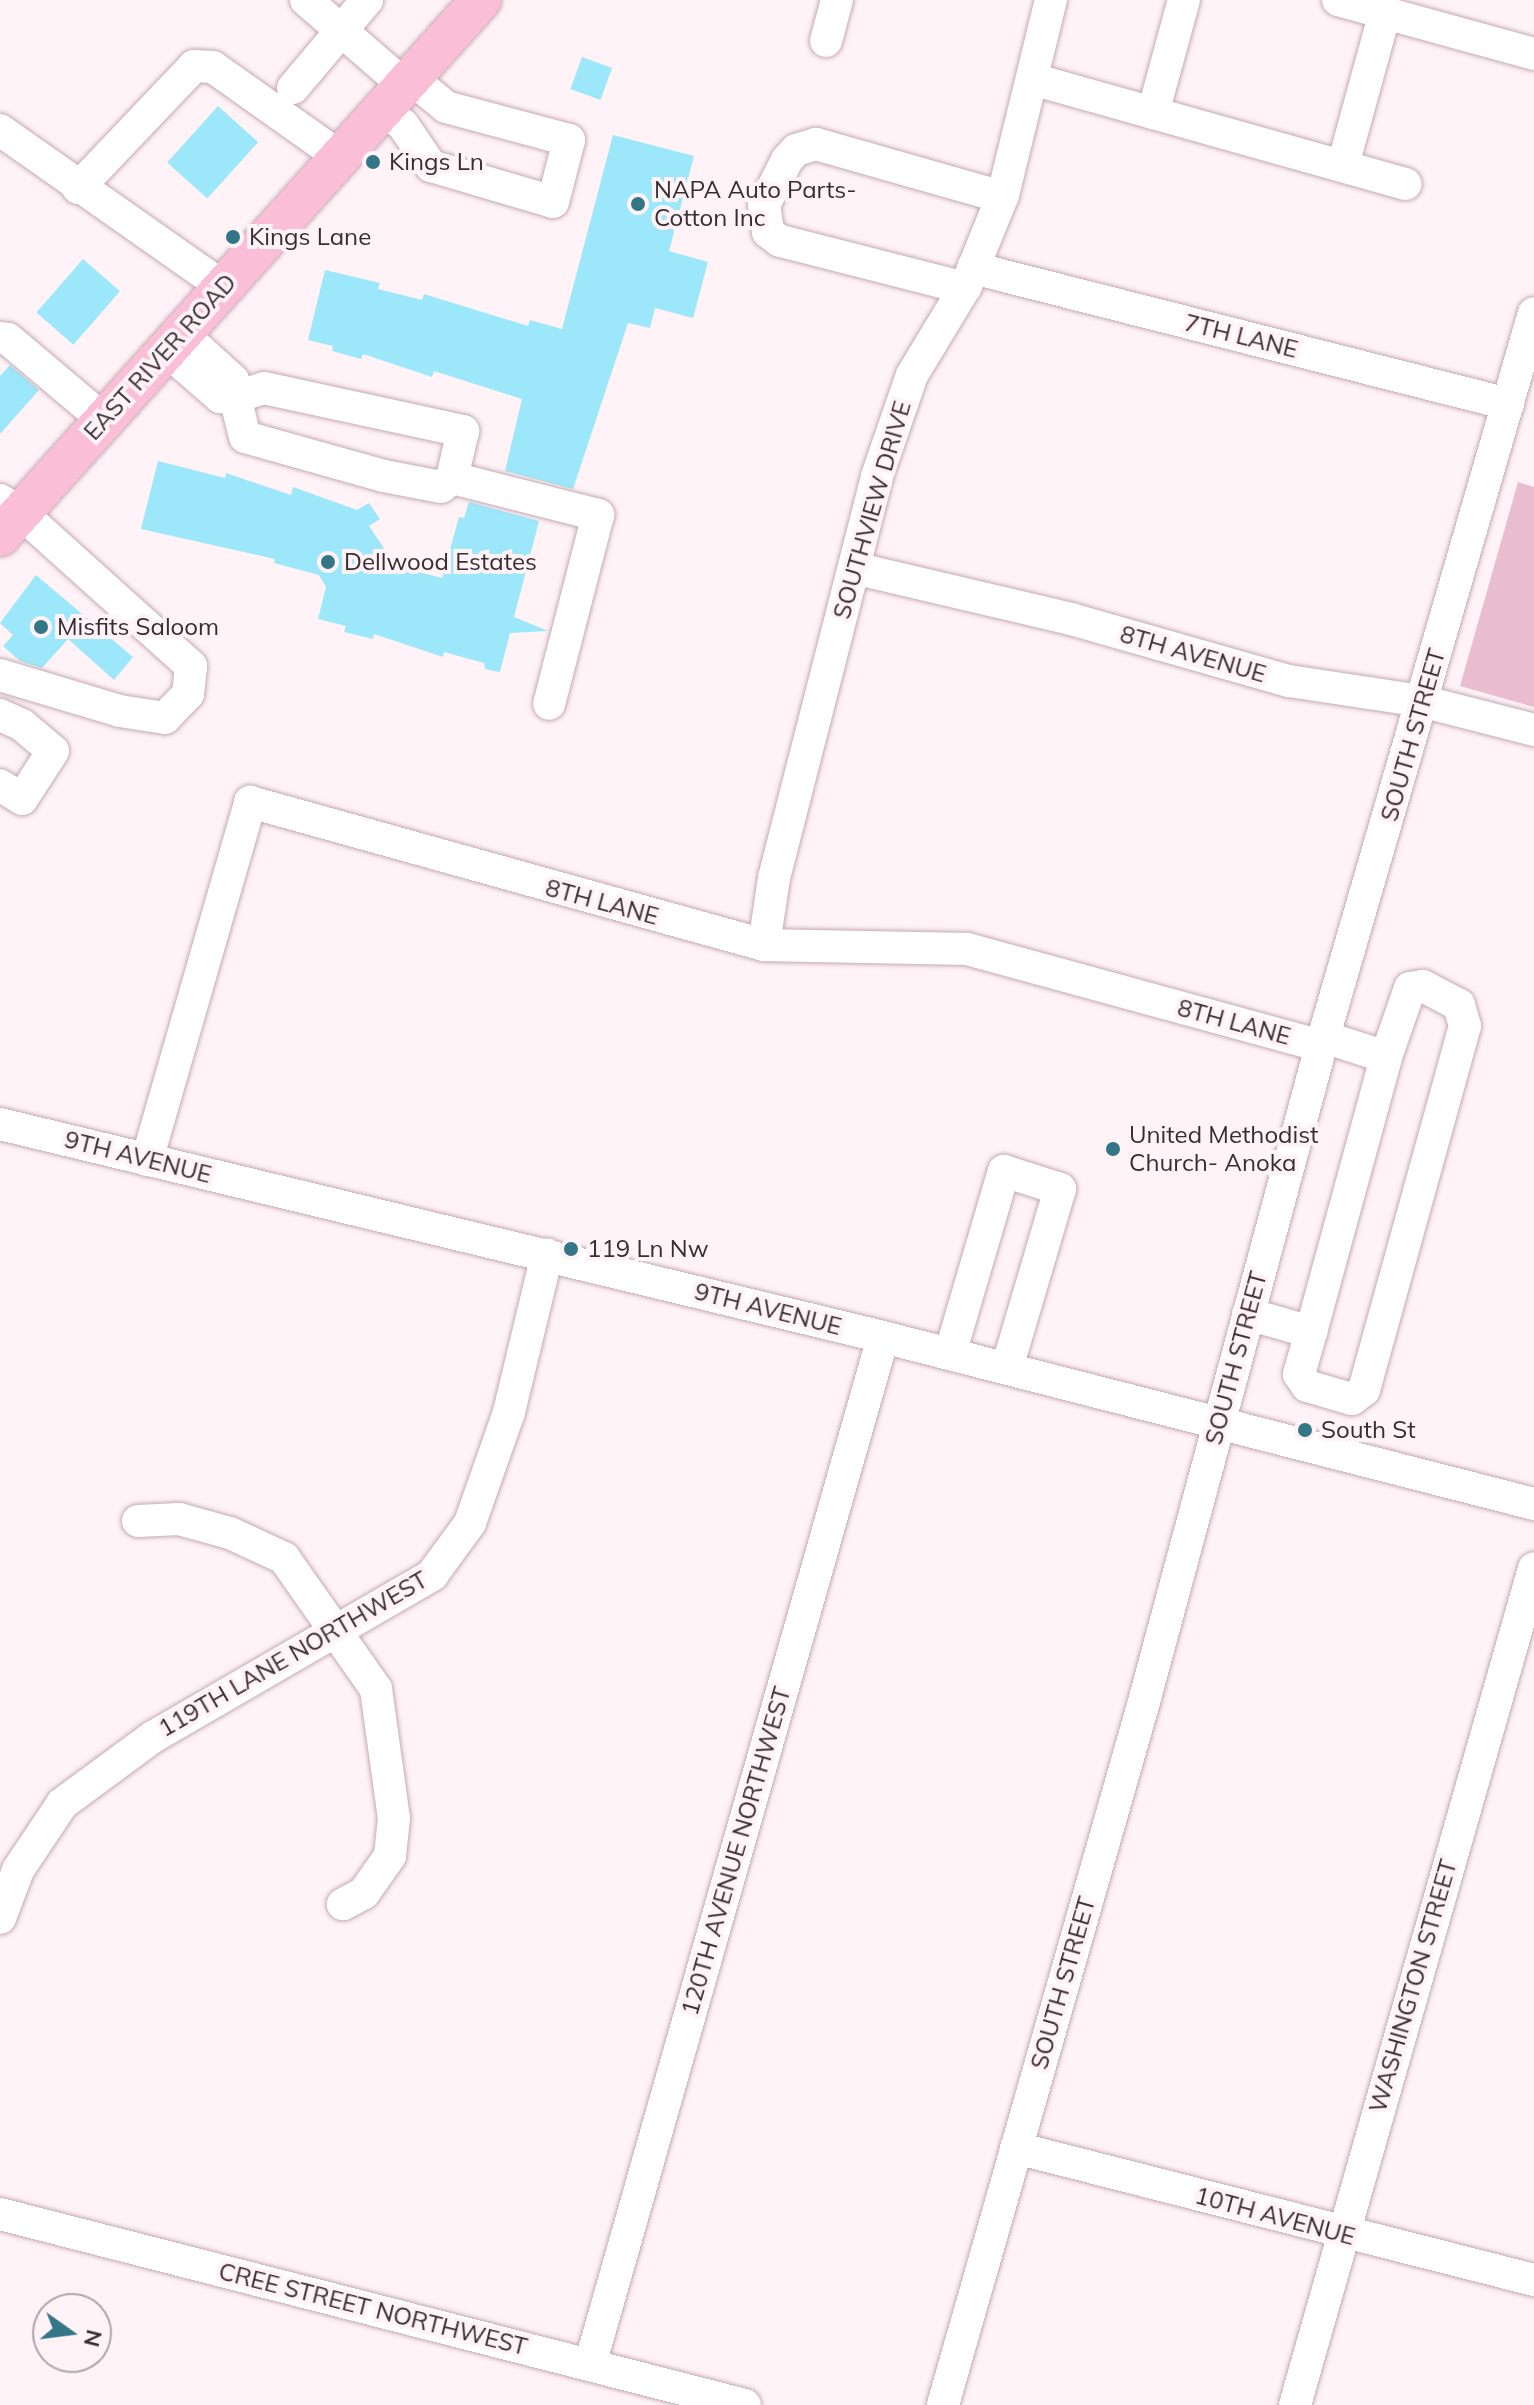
<!DOCTYPE html>
<html>
<head>
<meta charset="utf-8">
<style>
	body { margin:0 }
	#map { position:relative; width:1534px; height:2405px; overflow:hidden; background:#fff3f7; font-family:Mulish,sans-serif }
	div>[style] { position:absolute }
	.green>* { inset:0; background:#e9bdcd }
	.building>* { inset:0; background:#9ce7fa; transform-origin:0 0 }
	.roads { filter:drop-shadow(0 0 2px #c5aab4) drop-shadow(0 0 2px #c5aab4) }
	.minor>* { height:32px; margin:-16px; padding:0 16px; transform-origin:16px; border-radius:16px; background:#fff }
	.major>* { height:40px; margin:-20px; padding:0 20px; transform-origin:20px; border-radius:20px; background:#fbbed7 }
	.dots>* { width:22px; height:22px; translate:-50% -50%; box-sizing:border-box; border:4px solid #fff3f7; border-radius:50% }
	span { translate:-50% -50%; white-space:nowrap; text-align:center; line-height:1.15; -webkit-text-stroke:8px #fff3f7; paint-order:stroke }
	.poi-label { font-size:24px; color:#382d31 }
	.left { translate:0 -50%; text-align:left }
	.street-label { font-size:24px; color:#382d31 }
	.north { position:absolute; left:32px; top:2293px; width:80px; height:80px; box-sizing:border-box; background:#fff3f7; border:2px solid #afa4a8; border-radius:50%; rotate:104deg; font-size:22px; font-weight:700; line-height:32px; text-align:center; color:#382d31 }
	.north::after { content:''; display:block; margin:auto; width:28px; height:36px; background:#337686; clip-path:polygon(50% 0,100% 100%,50% 72%,0 100%) }
</style>
</head>
<body>
<div id="map">
	<div class="green">
		<i style="clip-path:polygon(1518px 482px,1534px 487px,1534px 707px,1460px 686px)"></i>
	</div>
	<div class="building">
		<i style="left:582px;top:57px;width:32px;height:34px;rotate:20deg"></i>
		<i style="left:218px;top:106px;width:54px;height:76px;rotate:42deg"></i>
		<i style="clip-path:polygon(613px 135px,694px 156px,669px 251px,708px 262px,693px 318px,655px 308px,650px 328px,628px 323px,573px 489px,505px 471px,522px 399px,434px 371px,432px 377px,363px 354px,361px 359px,332px 351px,333px 346px,308px 340px,325px 270px,380px 283px,378px 289px,422px 300px,424px 294px,528px 326px,530px 320px,562px 329px)"></i>
		<i style="left:83px;top:259px;width:49px;height:71px;rotate:41deg"></i>
		<i style="clip-path:polygon(10px 365px,39px 390px,0 434px,0 376px)"></i>
		<i style="clip-path:polygon(158px 461px,225px 478px,226px 473px,291px 495px,293px 487px,357px 510px,369px 503px,380px 519px,369px 526px,396px 566px,442px 578px,459px 517px,464px 518px,469px 502px,539px 521px,514px 617px,548px 631px,510px 633px,500px 672px,485px 669px,484px 663px,444px 652px,443px 657px,374px 634px,373px 639px,344px 632px,346px 626px,318px 619px,326px 587px,319px 575px,274px 563px,275px 559px,141px 529px)"></i>
		<i style="clip-path:polygon(36px 575px,133px 657px,114px 680px,68px 639px,42px 668px,20px 661px,3px 646px,13px 635px,0 623px)"></i>
	</div>
	<div class="roads">
		<div class="minor">
			<i style="left:306px;top:0;width:130px;rotate:40.9deg"></i>
			<i style="left:1338px;top:0;width:203px;rotate:15.4deg"></i>
			<i style="left:826px;top:41px;width:42px;rotate:-75deg"></i>
			<i style="left:1032px;top:79px;width:388px;rotate:15.7deg"></i>
			<i style="left:293px;top:88px;width:115px;rotate:-49.9deg"></i>
			<i style="left:383px;top:109px;width:26px;rotate:39deg"></i>
			<i style="left:403px;top:125px;width:50px;rotate:55.7deg"></i>
			<i style="left:431px;top:166px;width:127px;rotate:16.4deg"></i>
			<i style="left:553px;top:202px;width:64px;rotate:-75.5deg"></i>
			<i style="left:569px;top:140px;width:127px;rotate:-165deg"></i>
			<i style="left:446px;top:107px;width:45px;rotate:-140.4deg"></i>
			<i style="left:1153px;top:113px;width:117px;rotate:-74.7deg"></i>
			<i style="left:0;top:130px;width:273px;rotate:35.1deg"></i>
			<i style="left:1343px;top:165px;width:158px;rotate:-74.6deg"></i>
			<i style="left:78px;top:188px;width:168px;rotate:-46.4deg"></i>
			<i style="left:194px;top:66px;width:19px;rotate:3deg"></i>
			<i style="left:213px;top:67px;width:156px;rotate:35.3deg"></i>
			<i style="left:973px;top:268px;width:552px;rotate:14.26deg"></i>
			<i style="left:965px;top:288px;width:191px;rotate:-165.7deg"></i>
			<i style="left:780px;top:241px;width:15px;rotate:-143deg"></i>
			<i style="left:768px;top:232px;width:27px;rotate:-98deg"></i>
			<i style="left:764px;top:205px;width:51px;rotate:-62.9deg"></i>
			<i style="left:787px;top:160px;width:13px;rotate:-48deg"></i>
			<i style="left:796px;top:150px;width:21px;rotate:-17deg"></i>
			<i style="left:816px;top:144px;width:193px;rotate:15.9deg"></i>
			<i style="left:0;top:338px;width:8px;rotate:7deg"></i>
			<i style="left:8px;top:339px;width:126px;rotate:40.2deg"></i>
			<i style="left:166px;top:350px;width:72px;rotate:41deg"></i>
			<i style="left:220px;top:397px;width:15px"></i>
			<i style="left:235px;top:397px;width:17px;rotate:-97deg"></i>
			<i style="left:233px;top:380px;width:70px;rotate:-137.9deg"></i>
			<i style="left:452px;top:478px;width:14px;rotate:141deg"></i>
			<i style="left:441px;top:487px;width:58px;rotate:-169.1deg"></i>
			<i style="left:384px;top:476px;width:144px;rotate:-164.3deg"></i>
			<i style="left:245px;top:437px;width:41px;rotate:-104deg"></i>
			<i style="left:235px;top:397px;width:30px;rotate:-17deg"></i>
			<i style="left:264px;top:388px;width:204px;rotate:12.2deg"></i>
			<i style="left:463px;top:431px;width:48px;rotate:103.2deg"></i>
			<i style="left:452px;top:478px;width:151px;rotate:14.2deg"></i>
			<i style="left:598px;top:515px;width:195px;rotate:104.5deg"></i>
			<i style="left:0;top:500px;width:25px;rotate:32deg"></i>
			<i style="left:21px;top:513px;width:229px;rotate:42deg"></i>
			<i style="left:191px;top:666px;width:28px;rotate:96deg"></i>
			<i style="left:188px;top:694px;width:33px;rotate:134deg"></i>
			<i style="left:165px;top:718px;width:46px;rotate:-171.2deg"></i>
			<i style="left:120px;top:711px;width:125px;rotate:-163.3deg"></i>
			<i style="left:854px;top:568px;width:223px;rotate:13.2deg"></i>
			<i style="left:1071px;top:619px;width:227px;rotate:15.9deg"></i>
			<i style="left:1289px;top:681px;width:134px;rotate:8.6deg"></i>
			<i style="left:1421px;top:701px;width:117px;rotate:14.4deg"></i>
			<i style="left:0;top:715px;width:24px;rotate:24deg"></i>
			<i style="left:22px;top:725px;width:40px;rotate:40deg"></i>
			<i style="left:53px;top:751px;width:57px;rotate:122.9deg"></i>
			<i style="left:22px;top:799px;width:26px;rotate:-148deg"></i>
			<i style="left:764px;top:945px;width:68px;rotate:-81.5deg"></i>
			<i style="left:774px;top:878px;width:415px;rotate:-75.6deg"></i>
			<i style="left:877px;top:476px;width:107px;rotate:-70.9deg"></i>
			<i style="left:912px;top:375px;width:104px;rotate:-58.8deg"></i>
			<i style="left:966px;top:286px;width:98px;rotate:-67.9deg"></i>
			<i style="left:1003px;top:195px;width:201px;rotate:-76.2deg"></i>
			<i style="left:0;top:1124px;width:908px;rotate:13.56deg"></i>
			<i style="left:883px;top:1337px;width:672px;rotate:14.39deg"></i>
			<i style="left:147px;top:1160px;width:373px;rotate:-73.9deg"></i>
			<i style="left:250px;top:802px;width:534px;rotate:15.55deg"></i>
			<i style="left:764px;top:945px;width:203px;rotate:1.1deg"></i>
			<i style="left:967px;top:949px;width:367px;rotate:15.3deg"></i>
			<i style="left:1248px;top:1314px;width:66px;rotate:15.9deg"></i>
			<i style="left:1311px;top:1332px;width:44px;rotate:105.9deg"></i>
			<i style="left:1299px;top:1374px;width:14px;rotate:56deg"></i>
			<i style="left:1307px;top:1386px;width:47px;rotate:16.1deg"></i>
			<i style="left:1352px;top:1399px;width:15px;rotate:-37deg"></i>
			<i style="left:1364px;top:1390px;width:378px;rotate:-74.5deg"></i>
			<i style="left:1465px;top:1026px;width:22px;rotate:-106deg"></i>
			<i style="left:1459px;top:1005px;width:41px;rotate:-152.2deg"></i>
			<i style="left:1423px;top:986px;width:13px;rotate:171deg"></i>
			<i style="left:1410px;top:988px;width:73px;rotate:109.2deg"></i>
			<i style="left:1386px;top:1057px;width:65px;rotate:-162.1deg"></i>
			<i style="left:1311px;top:1332px;width:285px;rotate:-74.7deg"></i>
			<i style="left:950px;top:1354px;width:191px;rotate:-73.6deg"></i>
			<i style="left:1004px;top:1171px;width:59px;rotate:17.8deg"></i>
			<i style="left:1060px;top:1189px;width:187px;rotate:106.5deg"></i>
			<i style="left:138px;top:1521px;width:41px;rotate:-2.8deg"></i>
			<i style="left:179px;top:1519px;width:53px;rotate:15.4deg"></i>
			<i style="left:230px;top:1533px;width:60px;rotate:24.8deg"></i>
			<i style="left:284px;top:1558px;width:160px;rotate:54.9deg"></i>
			<i style="left:376px;top:1689px;width:130px;rotate:82.1deg"></i>
			<i style="left:394px;top:1818px;width:38px;rotate:96deg"></i>
			<i style="left:390px;top:1856px;width:45px;rotate:125.1deg"></i>
			<i style="left:364px;top:1893px;width:24px;rotate:152deg"></i>
			<i style="left:0;top:1918px;width:51px;rotate:-69.4deg"></i>
			<i style="left:18px;top:1870px;width:79px;rotate:-56.3deg"></i>
			<i style="left:62px;top:1804px;width:113px;rotate:-36.4deg"></i>
			<i style="left:153px;top:1737px;width:323px;rotate:-30.1deg"></i>
			<i style="left:432px;top:1575px;width:64px;rotate:-53.8deg"></i>
			<i style="left:470px;top:1523px;width:118px;rotate:-70.6deg"></i>
			<i style="left:509px;top:1412px;width:162px;rotate:-76.4deg"></i>
			<i style="left:1016px;top:2148px;width:535px;rotate:14.3deg"></i>
			<i style="left:0;top:2214px;width:769px;rotate:14.38deg"></i>
			<i style="left:590px;top:2365px;width:1069px;rotate:-74.09deg"></i>
			<i style="left:943px;top:2405px;width:735px;rotate:-74.05deg"></i>
			<i style="left:1145px;top:1698px;width:675px;rotate:-74.89deg"></i>
			<i style="left:1321px;top:1046px;width:763px;rotate:-73.8deg"></i>
			<i style="left:1295px;top:2405px;width:870px;rotate:-74.06deg"></i>
		</div>
		<div class="major">
			<i style="left:0;top:536px;width:720px;rotate:-48.1deg"></i>
		</div>
	</div>
	<div class="dots">
		<i style="left:373px;top:162px;background:#337686"></i>
		<i style="left:638px;top:204px;background:#337686"></i>
		<i style="left:233px;top:237px;background:#337686"></i>
		<i style="left:328px;top:562px;background:#337686"></i>
		<i style="left:41px;top:627px;background:#337686"></i>
		<i style="left:1113px;top:1149px;background:#337686"></i>
		<i style="left:571px;top:1249px;background:#337686"></i>
		<i style="left:1305px;top:1430px;background:#337686"></i>
	</div>
	<div class="poi-label">
		<span class="left" style="left:389px;top:162px">Kings Ln</span>
		<span class="left" style="left:654px;top:204px">NAPA Auto Parts-<br>Cotton Inc</span>
		<span class="left" style="left:249px;top:237px">Kings Lane</span>
		<span class="left" style="left:344px;top:562px">Dellwood Estates</span>
		<span class="left" style="left:57px;top:627px">Misfits Saloom</span>
		<span class="left" style="left:1129px;top:1149px">United Methodist<br>Church- Anoka</span>
		<span class="left" style="left:587px;top:1249px">119 Ln Nw</span>
		<span class="left" style="left:1321px;top:1430px">South St</span>
	</div>
	<div class="street-label">
		<span style="left:1241px;top:336px;rotate:14deg">7TH LANE</span>
		<span style="left:160px;top:357px;rotate:-48deg">EAST RIVER ROAD</span>
		<span style="left:872px;top:510px;rotate:-74deg">SOUTHVIEW DRIVE</span>
		<span style="left:1193px;top:654px;rotate:16deg">8TH AVENUE</span>
		<span style="left:1413px;top:735px;rotate:-74deg">SOUTH STREET</span>
		<span style="left:602px;top:902px;rotate:15deg">8TH LANE</span>
		<span style="left:1234px;top:1022px;rotate:15deg">8TH LANE</span>
		<span style="left:138px;top:1157px;rotate:14deg">9TH AVENUE</span>
		<span style="left:768px;top:1309px;rotate:14deg">9TH AVENUE</span>
		<span style="left:1236px;top:1358px;rotate:-75deg">SOUTH STREET</span>
		<span style="left:293px;top:1654px;rotate:-30deg">119TH LANE NORTHWEST</span>
		<span style="left:736px;top:1851px;rotate:-74deg">120TH AVENUE NORTHWEST</span>
		<span style="left:1063px;top:1983px;rotate:-74deg">SOUTH STREET</span>
		<span style="left:1413px;top:1986px;rotate:-74deg">WASHINGTON STREET</span>
		<span style="left:1275px;top:2216px;rotate:15deg">10TH AVENUE</span>
		<span style="left:373px;top:2309px;rotate:14deg">CREE STREET NORTHWEST</span>
	</div>
	<div class="north">N</div>
</div>
</body>
</html>
